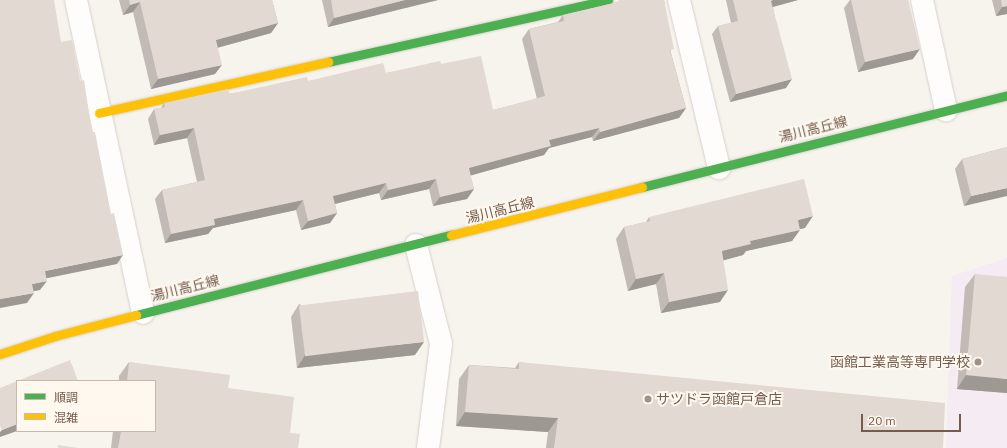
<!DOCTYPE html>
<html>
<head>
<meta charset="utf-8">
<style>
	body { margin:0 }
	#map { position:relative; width:1007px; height:448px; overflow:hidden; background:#f7f3ed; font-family:"IBM Plex Sans","Noto Sans JP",sans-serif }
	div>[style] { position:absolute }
	.education>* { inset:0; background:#f4ebf3 }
	.roads { filter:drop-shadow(0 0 1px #d6d0cb) drop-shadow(0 0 1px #d6d0cb) }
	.street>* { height:22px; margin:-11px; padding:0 11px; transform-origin:11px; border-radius:11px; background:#fefdfc }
	.fast>* { height:9px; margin:-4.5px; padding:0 4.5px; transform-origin:4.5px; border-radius:4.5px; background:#4caf50 }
	.slow>* { height:9px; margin:-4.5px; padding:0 4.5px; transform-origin:4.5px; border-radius:4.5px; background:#ffc107 }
	.wall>* { inset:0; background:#c2bbb5 }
	.shaded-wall>* { inset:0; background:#9e9893 }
	.building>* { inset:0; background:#e1d9d2; transform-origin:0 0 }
	.dots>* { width:11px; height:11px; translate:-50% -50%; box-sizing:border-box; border:2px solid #fef8ef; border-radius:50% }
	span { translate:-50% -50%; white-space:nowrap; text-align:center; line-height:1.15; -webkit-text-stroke:4px #fef8ef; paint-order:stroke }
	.street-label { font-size:14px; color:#745c4e }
	.poi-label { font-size:14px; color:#745c4e }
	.right { translate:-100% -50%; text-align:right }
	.left { translate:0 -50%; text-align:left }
	.legend { position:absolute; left:16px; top:380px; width:140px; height:52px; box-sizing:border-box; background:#fef8ef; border:1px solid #c7baaf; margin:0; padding:5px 7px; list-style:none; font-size:12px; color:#745c4e }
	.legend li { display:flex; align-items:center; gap:8px; height:20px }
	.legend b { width:20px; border:1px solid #c7baaf }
	.scale { position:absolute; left:861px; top:414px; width:100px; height:18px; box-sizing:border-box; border:2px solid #745c4e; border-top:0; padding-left:5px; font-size:12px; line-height:14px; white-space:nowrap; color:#745c4e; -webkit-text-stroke:3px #fef8ef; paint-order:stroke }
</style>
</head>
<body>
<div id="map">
	<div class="education">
		<i style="clip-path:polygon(1007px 258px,1007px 448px,946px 448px,952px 276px)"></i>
	</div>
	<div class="roads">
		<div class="street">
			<i style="left:76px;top:0;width:320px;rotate:77.9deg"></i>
			<i style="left:679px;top:0;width:173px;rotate:76.6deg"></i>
			<i style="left:922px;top:0;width:113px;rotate:77.7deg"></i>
			<i style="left:416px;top:245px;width:102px;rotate:75.8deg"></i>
			<i style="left:441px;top:344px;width:105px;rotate:97.1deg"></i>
		</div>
		<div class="fast">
			<i style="left:328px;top:62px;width:287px;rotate:-12.5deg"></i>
			<i style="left:642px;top:187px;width:376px;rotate:-14.1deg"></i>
			<i style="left:136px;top:315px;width:325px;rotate:-14.3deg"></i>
		</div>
		<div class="slow">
			<i style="left:99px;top:113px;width:235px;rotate:-12.6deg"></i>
			<i style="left:451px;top:235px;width:197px;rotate:-14.1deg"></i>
			<i style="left:0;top:354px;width:58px;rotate:-18.1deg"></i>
			<i style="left:55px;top:336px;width:84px;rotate:-14.5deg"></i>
		</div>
	</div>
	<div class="wall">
		<i style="clip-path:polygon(119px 0,272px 0,278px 23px,271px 33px,217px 48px,215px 74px,151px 89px,133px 12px,123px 15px)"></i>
		<i style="clip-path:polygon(322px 0,438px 0,328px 27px)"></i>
		<i style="clip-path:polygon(620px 0,664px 0,671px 53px,686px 108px,679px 118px,593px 141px,592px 137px,549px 148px,544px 155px,470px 175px,474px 189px,467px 199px,433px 206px,429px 189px,381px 200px,379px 193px,335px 204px,337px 213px,330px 223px,301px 230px,296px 210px,213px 228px,208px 234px,165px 243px,155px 199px,162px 190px,197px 182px,187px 138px,154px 145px,148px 119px,154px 109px,161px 108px,164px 103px,229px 93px,234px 93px,308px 81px,386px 73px,441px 64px,493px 110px,537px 99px,522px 39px,529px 29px,558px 22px,563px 15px,618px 2px)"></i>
		<i style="clip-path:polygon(726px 0,798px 0,773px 7px,786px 88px,730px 102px,712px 34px,718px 26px,731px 23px)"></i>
		<i style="clip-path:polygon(850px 0,908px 0,913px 59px,858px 72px,844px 8px)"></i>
		<i style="clip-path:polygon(992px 0,1007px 0,1007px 14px,996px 16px)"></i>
		<i style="clip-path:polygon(1007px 147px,964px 206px,955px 169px,962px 159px)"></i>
		<i style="clip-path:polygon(649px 217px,805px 228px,800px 229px,792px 241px,746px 251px,743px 255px,723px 260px,720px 302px,661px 313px,656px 284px,628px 291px,616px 239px,624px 227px,646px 222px)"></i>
		<i style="clip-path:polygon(975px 274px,1007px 393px,957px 389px,965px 287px)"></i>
		<i style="clip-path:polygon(299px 304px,415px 355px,297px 368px,291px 317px)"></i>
		<i style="clip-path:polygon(129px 362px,228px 388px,290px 433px,298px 448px,111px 448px,113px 431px,155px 431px,155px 381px,119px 381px,119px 376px)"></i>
		<i style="clip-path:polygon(519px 362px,943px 448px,546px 448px,548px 432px,456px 426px,459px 379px,469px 365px,515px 368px)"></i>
	</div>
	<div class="shaded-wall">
		<i style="clip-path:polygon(405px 0,438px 0,328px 27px,334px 18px)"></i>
		<i style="clip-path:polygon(773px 0,798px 0,765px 9px,771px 1px)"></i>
		<i style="clip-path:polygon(140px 2px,133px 12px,123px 15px,130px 5px)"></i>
		<i style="clip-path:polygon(1007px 6px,1007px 14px,996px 16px,1002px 7px)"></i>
		<i style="clip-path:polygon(278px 23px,271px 33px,209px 50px,216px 40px)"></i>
		<i style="clip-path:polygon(920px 49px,913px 59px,858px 72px,865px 62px)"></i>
		<i style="clip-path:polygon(222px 65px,215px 74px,151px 89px,158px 79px)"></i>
		<i style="clip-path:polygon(792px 79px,786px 88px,730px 102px,736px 94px)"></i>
		<i style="clip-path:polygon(686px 108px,679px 118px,593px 141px,600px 132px)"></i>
		<i style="clip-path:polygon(194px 128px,187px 138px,154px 145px,160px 135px)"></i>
		<i style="clip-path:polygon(599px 128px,592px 137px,549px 148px,544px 155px,462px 178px,469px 168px,549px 140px)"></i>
		<i style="clip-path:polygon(436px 179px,429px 189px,381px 200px,388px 190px)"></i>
		<i style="clip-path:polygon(386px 183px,379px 193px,326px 206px,333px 196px)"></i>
		<i style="clip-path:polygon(1007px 188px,1007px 196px,964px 206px,971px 196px)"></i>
		<i style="clip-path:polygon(474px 189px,467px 199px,433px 206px,440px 197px)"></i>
		<i style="clip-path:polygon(303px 200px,296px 210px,213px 228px,208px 234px,165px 243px,171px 234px,214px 219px)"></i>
		<i style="clip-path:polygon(337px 213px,330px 223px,301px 230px,308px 221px)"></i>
		<i style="clip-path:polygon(813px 216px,805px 228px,790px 231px,798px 220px)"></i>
		<i style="clip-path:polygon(800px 230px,792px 241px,746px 251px,743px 255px,714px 263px,722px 251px,750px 241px)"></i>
		<i style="clip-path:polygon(123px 255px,117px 264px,38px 280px,45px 271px)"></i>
		<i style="clip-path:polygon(664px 273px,656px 284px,628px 291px,636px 279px)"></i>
		<i style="clip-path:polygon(47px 281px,40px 290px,25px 293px,32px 284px)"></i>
		<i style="clip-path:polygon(728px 290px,720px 302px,661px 313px,669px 302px)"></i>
		<i style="clip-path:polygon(34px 293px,27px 303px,0 308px,0 299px)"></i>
		<i style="clip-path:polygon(424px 342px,415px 355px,297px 368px,305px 355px)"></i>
		<i style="clip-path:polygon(966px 375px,1007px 379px,1007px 393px,957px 389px)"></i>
		<i style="clip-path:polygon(465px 412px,558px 418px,548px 432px,456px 426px)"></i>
		<i style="clip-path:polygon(17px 424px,17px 431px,0 437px,0 432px,2px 430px)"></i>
	</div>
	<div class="building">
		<i style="clip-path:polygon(0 0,54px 0,61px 42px,72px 40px,80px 81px,84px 80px,92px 132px,95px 132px,111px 214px,114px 213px,123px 255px,45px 271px,47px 281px,32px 284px,34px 293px,0 299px)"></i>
		<i style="clip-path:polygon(129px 0,272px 0,278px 23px,216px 40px,222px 65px,158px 79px,140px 2px,130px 5px)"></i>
		<i style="clip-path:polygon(331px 0,405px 0,334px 18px)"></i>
		<i style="clip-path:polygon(620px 0,664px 0,674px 49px,670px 50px,686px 108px,600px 132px,599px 128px,549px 140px,551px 146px,469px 168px,474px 189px,440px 197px,436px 179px,388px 190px,386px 183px,333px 196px,337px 213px,308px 221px,303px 200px,214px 219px,215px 225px,171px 234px,162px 190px,205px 180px,194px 128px,160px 135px,154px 109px,165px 107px,164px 103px,228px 89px,229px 93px,234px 93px,307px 77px,308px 81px,383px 63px,386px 73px,440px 61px,441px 64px,481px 56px,493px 110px,545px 96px,529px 29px,564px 21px,563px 15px,618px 2px)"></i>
		<i style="clip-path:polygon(733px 0,773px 0,771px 1px,792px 79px,736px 94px,718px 26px,738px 21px)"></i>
		<i style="clip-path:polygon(851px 0,908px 0,920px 49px,865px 62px)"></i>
		<i style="clip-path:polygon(1001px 0,1007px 0,1007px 6px,1002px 7px)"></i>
		<i style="clip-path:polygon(1007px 147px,1007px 188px,971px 196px,962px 159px)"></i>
		<i style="clip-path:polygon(804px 179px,813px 216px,798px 220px,800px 230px,750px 241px,751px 244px,722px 251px,728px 290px,669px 302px,664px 273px,636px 279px,624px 227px,650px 221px,649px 217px)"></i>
		<i style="clip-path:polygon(975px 274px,1007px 277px,1007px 379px,966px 375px)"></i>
		<i style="left:418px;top:291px;width:51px;height:120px;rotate:83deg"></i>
		<i style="clip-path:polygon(70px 360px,78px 381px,17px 381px,17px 424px,2px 430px,0 426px,0 388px)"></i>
		<i style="clip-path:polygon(129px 362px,230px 375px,228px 388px,294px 397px,290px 433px,300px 434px,298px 448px,118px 448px,121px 431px,155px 431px,155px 381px,127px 381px)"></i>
		<i style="clip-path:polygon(519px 362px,945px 403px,943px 448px,554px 448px,558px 418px,465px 412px,469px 365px,519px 369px)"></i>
		<i style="clip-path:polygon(58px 445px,78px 448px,58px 448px)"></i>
	</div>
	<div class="dots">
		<i style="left:978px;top:362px;background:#a29186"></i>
		<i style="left:648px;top:399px;background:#a29186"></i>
	</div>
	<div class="street-label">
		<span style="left:813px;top:129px;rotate:-14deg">湯川高丘線</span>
		<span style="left:500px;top:210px;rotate:-14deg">湯川高丘線</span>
		<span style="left:185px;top:288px;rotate:-14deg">湯川高丘線</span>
	</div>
	<div class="poi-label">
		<span class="right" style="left:970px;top:362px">函館工業高等専門学校</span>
		<span class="left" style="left:656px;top:399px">サツドラ函館戸倉店</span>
	</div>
	<ul class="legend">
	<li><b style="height:5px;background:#4caf50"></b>順調</li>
	<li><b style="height:5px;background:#ffc107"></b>混雑</li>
	</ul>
	<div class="scale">20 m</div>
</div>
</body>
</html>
